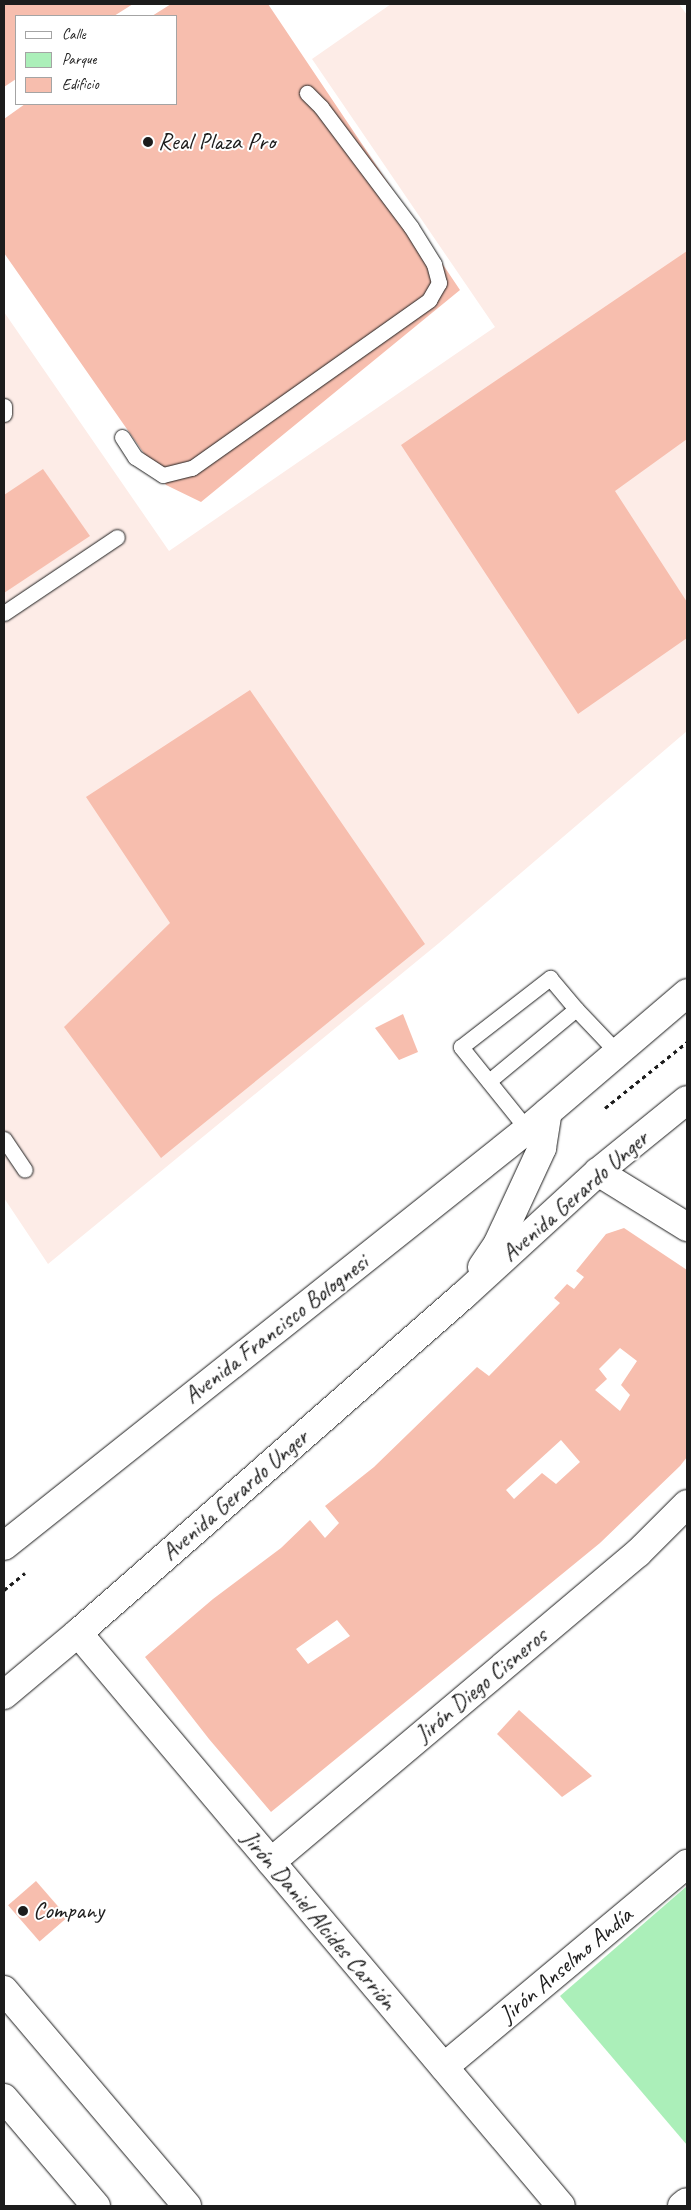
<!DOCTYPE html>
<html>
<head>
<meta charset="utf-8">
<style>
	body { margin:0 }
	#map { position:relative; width:691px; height:2210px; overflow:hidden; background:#fff; font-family:Caveat,sans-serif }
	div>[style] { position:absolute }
	.built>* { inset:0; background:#fdece7 }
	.green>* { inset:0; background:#abefb9 }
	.building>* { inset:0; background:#f7beae; transform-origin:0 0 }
	.path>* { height:3px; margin-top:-1.5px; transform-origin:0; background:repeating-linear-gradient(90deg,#1c1c1c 0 4px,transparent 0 8px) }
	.roads { filter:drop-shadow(0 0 1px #1c1c1c) drop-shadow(0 0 1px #1c1c1c) }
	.lane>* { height:15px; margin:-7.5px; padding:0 7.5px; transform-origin:7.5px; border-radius:7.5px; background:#fff }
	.street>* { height:28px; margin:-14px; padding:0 14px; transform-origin:14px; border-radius:14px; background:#fff }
	.secondary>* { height:28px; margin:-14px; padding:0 14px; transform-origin:14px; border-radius:14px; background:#fff }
	.dots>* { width:14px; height:14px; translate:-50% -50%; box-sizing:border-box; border:2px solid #fff; border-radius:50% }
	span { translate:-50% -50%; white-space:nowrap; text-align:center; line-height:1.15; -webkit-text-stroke:4px #fff; paint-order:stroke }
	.poi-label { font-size:24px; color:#1c1c1c }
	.left { translate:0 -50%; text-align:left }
	.street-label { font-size:24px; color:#1c1c1c }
	.frame { position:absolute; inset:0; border:5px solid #1c1c1c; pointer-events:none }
	.legend { position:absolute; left:15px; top:15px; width:162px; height:90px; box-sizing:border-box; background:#fff; border:1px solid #a4a4a4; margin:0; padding:6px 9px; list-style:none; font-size:15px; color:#1c1c1c }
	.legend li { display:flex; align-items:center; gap:10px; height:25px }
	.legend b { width:25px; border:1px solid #a4a4a4 }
</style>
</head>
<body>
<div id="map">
	<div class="built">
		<i style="clip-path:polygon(391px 4px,679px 4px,687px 15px,687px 731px,439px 943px,48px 1264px,4px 1198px,4px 312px,169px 551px,495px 327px,312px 59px)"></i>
	</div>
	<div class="green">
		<i style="clip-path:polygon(687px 1886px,687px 2145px,560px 1996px)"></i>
	</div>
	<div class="building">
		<i style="clip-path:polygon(4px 4px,133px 4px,114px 16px,16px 16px,16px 79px,4px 87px)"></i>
		<i style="clip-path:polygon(171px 4px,268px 4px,460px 290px,201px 502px,166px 485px,4px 253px,4px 119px,25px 104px,176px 104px,176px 16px,152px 16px)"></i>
		<i style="clip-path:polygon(687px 251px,687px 439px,615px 491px,687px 602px,687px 638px,578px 714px,401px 445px)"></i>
		<i style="clip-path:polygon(43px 469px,90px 536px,4px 593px,4px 495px)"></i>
		<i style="clip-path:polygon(250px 690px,425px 944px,161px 1158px,64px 1027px,170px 923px,86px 797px)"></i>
		<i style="clip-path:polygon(403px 1014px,418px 1052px,399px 1060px,375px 1028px)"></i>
		<i style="clip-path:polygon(evenodd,624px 1228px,687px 1270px,687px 1457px,680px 1466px,600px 1543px,271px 1812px,209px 1739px,145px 1657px,213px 1599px,281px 1548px,310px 1520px,325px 1538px,339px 1523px,325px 1506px,374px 1467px,477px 1367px,489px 1376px,560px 1303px,554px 1298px,567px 1284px,574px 1289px,584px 1277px,576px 1271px,606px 1234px,624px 1228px,620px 1348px,637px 1361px,621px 1385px,630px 1395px,620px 1411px,595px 1390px,607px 1379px,599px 1369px,620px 1348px,624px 1228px,561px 1440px,580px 1462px,556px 1484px,542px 1473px,514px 1499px,506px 1490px,561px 1440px,624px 1228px,337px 1620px,350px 1636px,308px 1664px,296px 1649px,337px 1620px)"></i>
		<i style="clip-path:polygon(519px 1710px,592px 1776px,562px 1797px,497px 1734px)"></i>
		<i style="left:36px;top:1881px;width:48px;height:37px;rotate:49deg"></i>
	</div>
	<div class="path">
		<i style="left:605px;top:1108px;width:105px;rotate:-38.8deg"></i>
		<i style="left:4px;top:1590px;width:27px;rotate:-39deg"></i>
	</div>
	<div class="roads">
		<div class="lane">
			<i style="left:4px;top:406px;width:8px;rotate:90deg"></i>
			<i style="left:122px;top:437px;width:24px;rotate:57deg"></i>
			<i style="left:135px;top:457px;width:33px;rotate:33deg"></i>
			<i style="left:163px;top:475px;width:30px;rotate:-14deg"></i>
			<i style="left:192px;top:468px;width:291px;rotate:-35.3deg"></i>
			<i style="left:429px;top:300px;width:20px;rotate:-60deg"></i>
			<i style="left:439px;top:283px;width:20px;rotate:-105deg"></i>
			<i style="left:434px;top:264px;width:44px;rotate:-121.9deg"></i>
			<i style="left:411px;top:227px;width:150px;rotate:-126.9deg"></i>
			<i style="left:321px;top:107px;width:20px;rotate:-135deg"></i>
			<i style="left:4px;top:613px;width:136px;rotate:-33.9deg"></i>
			<i style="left:489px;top:1081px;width:113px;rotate:-39.6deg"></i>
			<i style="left:531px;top:1134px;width:112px;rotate:-128.8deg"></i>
			<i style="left:461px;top:1047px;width:113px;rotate:-37.8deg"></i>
			<i style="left:550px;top:978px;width:40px;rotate:50deg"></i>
			<i style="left:576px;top:1009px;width:59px;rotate:46.4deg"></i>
			<i style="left:4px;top:1139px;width:37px;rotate:56deg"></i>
		</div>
		<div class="street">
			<i style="left:598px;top:1172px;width:105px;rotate:31.7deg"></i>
			<i style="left:78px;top:1633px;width:749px;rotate:49.87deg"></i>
			<i style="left:271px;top:1862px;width:480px;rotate:-40.1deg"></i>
			<i style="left:638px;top:1553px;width:69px;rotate:-45deg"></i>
			<i style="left:444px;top:2067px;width:317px;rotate:-39.9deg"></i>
			<i style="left:682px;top:2206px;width:6px;rotate:-39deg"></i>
		</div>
		<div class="secondary">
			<i style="left:482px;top:1267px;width:29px;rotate:-56deg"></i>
			<i style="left:498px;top:1243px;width:105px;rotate:-65.1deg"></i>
			<i style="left:542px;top:1148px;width:36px;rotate:-81deg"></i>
			<i style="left:4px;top:1546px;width:670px;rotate:-38.51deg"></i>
			<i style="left:528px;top:1129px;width:209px;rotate:-40.5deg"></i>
			<i style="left:4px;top:1695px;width:97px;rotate:-40deg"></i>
			<i style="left:78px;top:1633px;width:514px;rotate:-41.22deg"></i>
			<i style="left:465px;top:1294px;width:180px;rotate:-42.5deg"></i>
			<i style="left:598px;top:1172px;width:114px;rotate:-39deg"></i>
			<i style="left:4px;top:1990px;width:283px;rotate:49.7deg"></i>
			<i style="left:4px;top:2098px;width:142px;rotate:49.6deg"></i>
		</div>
	</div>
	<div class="dots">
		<i style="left:148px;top:142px;background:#1c1c1c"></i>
		<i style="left:23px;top:1911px;background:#1c1c1c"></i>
	</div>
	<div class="poi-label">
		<span class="left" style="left:158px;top:142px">Real Plaza Pro</span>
		<span class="left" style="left:33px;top:1911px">Company</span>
	</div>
	<div class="street-label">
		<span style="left:575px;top:1196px;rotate:-41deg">Avenida Gerardo Unger</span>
		<span style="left:276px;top:1329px;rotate:-38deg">Avenida Francisco Bolognesi</span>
		<span style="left:235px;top:1495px;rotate:-41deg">Avenida Gerardo Unger</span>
		<span style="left:481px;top:1685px;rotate:-40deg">Jirón Diego Cisneros</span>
		<span style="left:319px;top:1920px;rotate:50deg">Jirón Daniel Alcides Carrión</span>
		<span style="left:566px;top:1965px;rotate:-40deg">Jirón Anselmo Andía</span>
	</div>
	<div class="frame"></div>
	<ul class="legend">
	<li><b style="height:6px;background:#fff"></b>Calle</li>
	<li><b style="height:14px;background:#abefb9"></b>Parque</li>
	<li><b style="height:14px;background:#f7beae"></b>Edificio</li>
	</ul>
</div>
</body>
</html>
